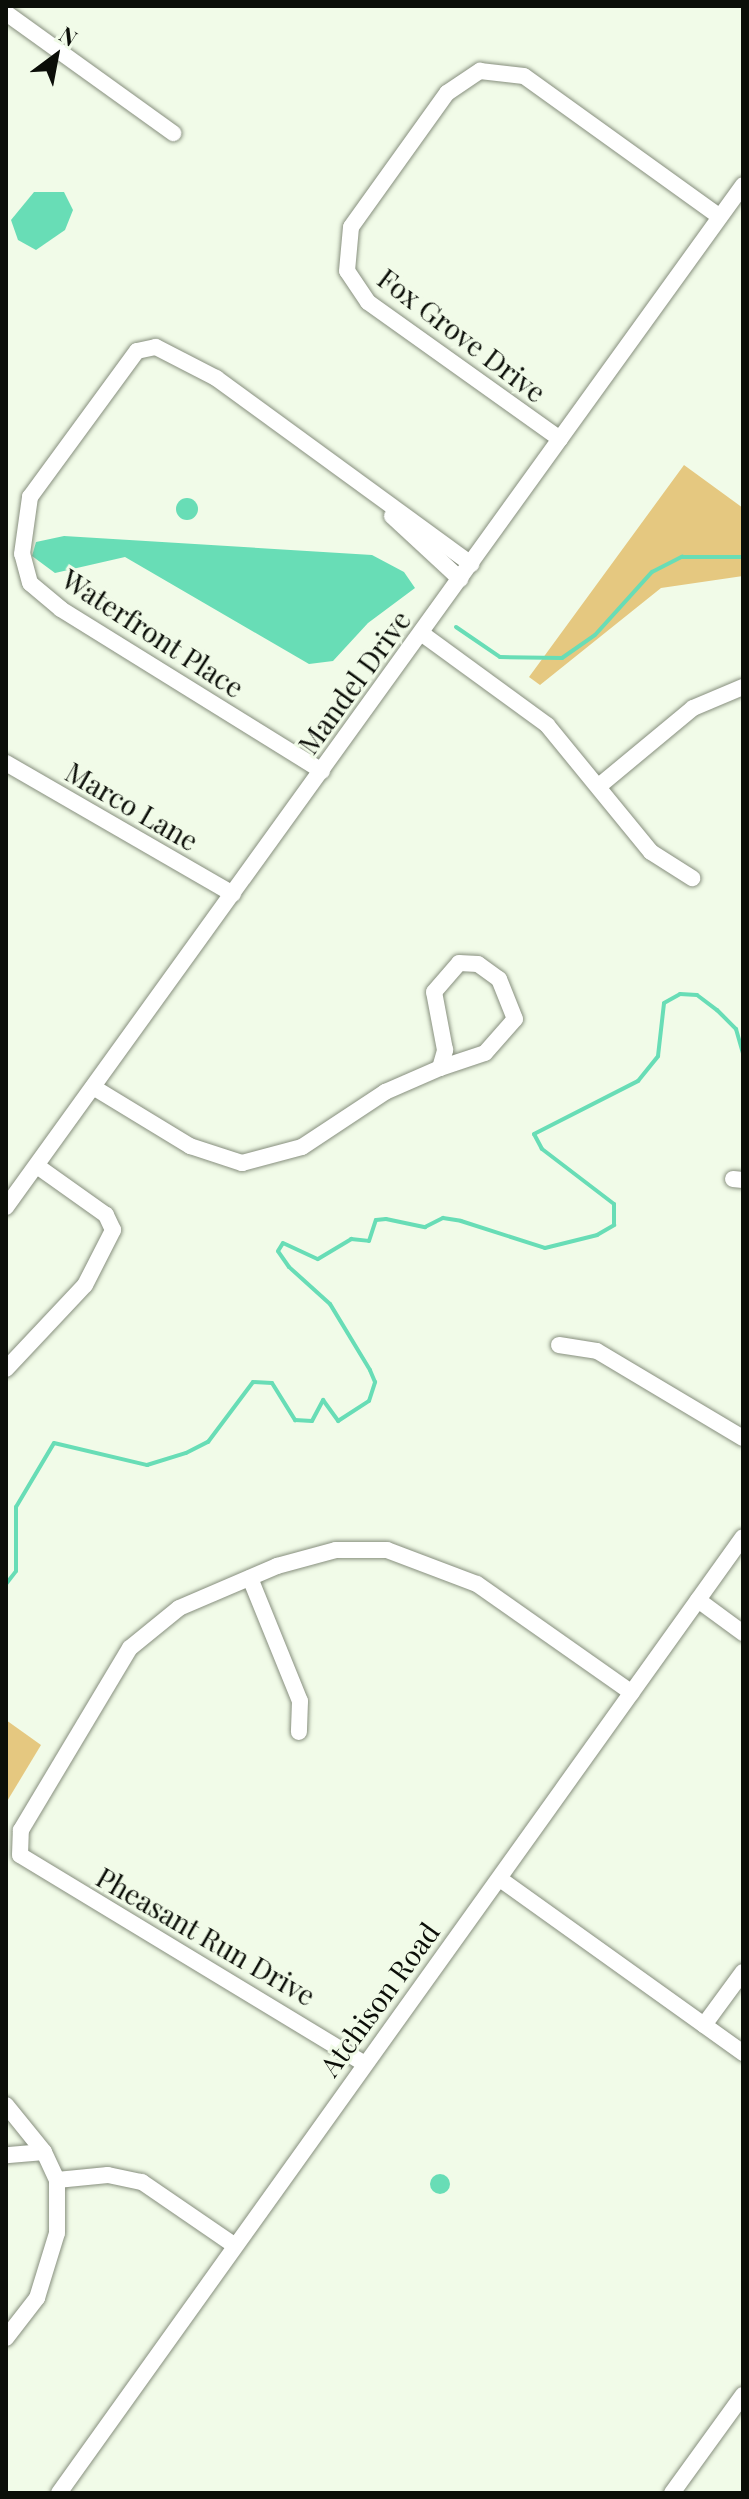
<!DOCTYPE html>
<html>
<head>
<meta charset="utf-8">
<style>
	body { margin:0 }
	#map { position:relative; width:749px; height:2499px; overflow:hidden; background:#f1fbe8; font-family:"Playfair Display",serif }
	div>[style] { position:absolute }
	.green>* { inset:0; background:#e5c880 }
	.water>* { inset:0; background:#68ddb6 }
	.round { border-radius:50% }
	.stream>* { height:4px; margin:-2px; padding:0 2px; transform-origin:2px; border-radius:2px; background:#68ddb6 }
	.roads { filter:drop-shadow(0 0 2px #878f7e) drop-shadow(0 0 2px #878f7e) }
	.minor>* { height:16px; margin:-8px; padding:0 8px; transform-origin:8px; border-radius:8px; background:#fff }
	span { translate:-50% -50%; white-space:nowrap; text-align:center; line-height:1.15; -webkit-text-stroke:6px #f1fbe8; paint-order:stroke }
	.street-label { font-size:28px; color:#0b0e08 }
	.frame { position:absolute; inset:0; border:8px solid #0b0e08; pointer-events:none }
	.north { position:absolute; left:16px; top:16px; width:80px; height:80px; -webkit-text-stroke:6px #f1fbe8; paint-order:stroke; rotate:32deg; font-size:22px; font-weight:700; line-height:32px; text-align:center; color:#0b0e08 }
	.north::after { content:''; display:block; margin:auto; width:28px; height:36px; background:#0b0e08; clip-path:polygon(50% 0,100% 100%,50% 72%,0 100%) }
</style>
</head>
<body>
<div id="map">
	<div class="green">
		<i style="clip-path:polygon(684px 465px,743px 508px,743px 576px,661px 588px,540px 685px,529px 677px)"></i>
		<i style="clip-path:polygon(6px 1720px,41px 1745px,6px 1803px)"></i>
	</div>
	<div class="water">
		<i style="clip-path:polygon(34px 192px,64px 192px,73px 210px,65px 230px,36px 250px,18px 240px,11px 220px)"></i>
		<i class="round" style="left:176px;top:498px;width:22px;height:22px"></i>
		<i style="clip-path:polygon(64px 536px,372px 555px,404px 572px,415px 588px,368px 623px,333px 661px,309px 664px,125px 557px,55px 573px,32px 556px,36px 542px)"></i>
		<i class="round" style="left:430px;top:2174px;width:20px;height:20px"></i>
	</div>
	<div class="stream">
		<i style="left:456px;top:627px;width:53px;rotate:34.3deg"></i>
		<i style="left:500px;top:657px;width:62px;rotate:0.9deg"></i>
		<i style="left:562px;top:658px;width:40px;rotate:-34.9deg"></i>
		<i style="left:595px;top:635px;width:85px;rotate:-47.9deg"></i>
		<i style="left:652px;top:572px;width:34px;rotate:-27deg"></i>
		<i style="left:682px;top:557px;width:61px"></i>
		<i style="left:6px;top:1584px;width:16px;rotate:-52deg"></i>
		<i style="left:16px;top:1571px;width:64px;rotate:-90deg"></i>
		<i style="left:16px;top:1507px;width:74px;rotate:-59.3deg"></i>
		<i style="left:54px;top:1443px;width:96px;rotate:13.3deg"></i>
		<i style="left:147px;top:1465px;width:41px;rotate:-17.1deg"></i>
		<i style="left:186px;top:1453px;width:25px;rotate:-27deg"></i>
		<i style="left:208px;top:1442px;width:75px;rotate:-53.1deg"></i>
		<i style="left:253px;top:1382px;width:19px;rotate:3deg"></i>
		<i style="left:272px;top:1383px;width:44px;rotate:58.1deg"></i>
		<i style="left:295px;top:1420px;width:17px;rotate:3deg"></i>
		<i style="left:312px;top:1421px;width:24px;rotate:-62deg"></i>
		<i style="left:323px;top:1400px;width:26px;rotate:54deg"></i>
		<i style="left:338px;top:1421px;width:37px;rotate:-33deg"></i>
		<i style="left:369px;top:1401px;width:20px;rotate:-72deg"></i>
		<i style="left:375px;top:1382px;width:13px;rotate:-113deg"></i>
		<i style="left:370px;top:1370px;width:77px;rotate:-121.2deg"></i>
		<i style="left:330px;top:1304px;width:55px;rotate:-137.9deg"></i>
		<i style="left:289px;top:1267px;width:19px;rotate:-125deg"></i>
		<i style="left:278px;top:1251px;width:9px;rotate:-58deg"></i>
		<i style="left:283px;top:1243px;width:38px;rotate:25deg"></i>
		<i style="left:318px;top:1259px;width:39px;rotate:-31deg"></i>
		<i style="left:351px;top:1239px;width:18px;rotate:6deg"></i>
		<i style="left:369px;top:1241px;width:22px;rotate:-72deg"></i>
		<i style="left:376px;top:1220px;width:10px;rotate:-6deg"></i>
		<i style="left:386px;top:1219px;width:40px;rotate:12deg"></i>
		<i style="left:425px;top:1227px;width:20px;rotate:-27deg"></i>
		<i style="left:443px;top:1218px;width:18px;rotate:9deg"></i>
		<i style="left:461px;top:1221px;width:88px;rotate:17.8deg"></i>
		<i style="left:545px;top:1248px;width:54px;rotate:-14deg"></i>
		<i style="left:597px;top:1235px;width:20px;rotate:-30deg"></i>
		<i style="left:614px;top:1225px;width:21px;rotate:-90deg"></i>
		<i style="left:614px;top:1204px;width:91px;rotate:-142.6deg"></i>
		<i style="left:542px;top:1149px;width:17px;rotate:-118deg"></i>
		<i style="left:534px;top:1134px;width:117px;rotate:-27deg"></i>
		<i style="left:638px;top:1081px;width:32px;rotate:-51deg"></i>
		<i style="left:658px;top:1056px;width:53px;rotate:-83.5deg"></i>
		<i style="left:664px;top:1003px;width:18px;rotate:-29deg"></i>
		<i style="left:680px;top:994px;width:17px;rotate:3deg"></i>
		<i style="left:697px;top:995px;width:25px;rotate:37deg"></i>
		<i style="left:717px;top:1010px;width:27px;rotate:45deg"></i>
		<i style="left:736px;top:1029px;width:25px;rotate:74deg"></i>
	</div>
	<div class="roads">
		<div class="minor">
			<i style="left:6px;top:13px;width:206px;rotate:35.7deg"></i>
			<i style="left:560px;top:439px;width:236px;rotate:-144.5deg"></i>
			<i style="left:368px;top:302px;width:37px;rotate:-124deg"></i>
			<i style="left:347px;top:271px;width:44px;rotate:-84.8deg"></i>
			<i style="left:351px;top:227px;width:165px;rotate:-54.4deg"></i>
			<i style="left:447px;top:93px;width:40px;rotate:-34deg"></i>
			<i style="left:480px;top:71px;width:44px;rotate:6.5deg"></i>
			<i style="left:524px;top:76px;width:241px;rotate:35.7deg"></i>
			<i style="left:392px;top:516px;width:93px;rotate:42.8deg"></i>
			<i style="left:421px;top:633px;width:156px;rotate:36.1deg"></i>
			<i style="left:547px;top:725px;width:164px;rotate:50.7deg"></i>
			<i style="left:651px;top:852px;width:49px;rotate:32.4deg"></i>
			<i style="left:6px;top:763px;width:262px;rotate:30deg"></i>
			<i style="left:322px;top:771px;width:307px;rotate:-148.2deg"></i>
			<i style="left:61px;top:609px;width:40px;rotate:-140deg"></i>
			<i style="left:30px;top:583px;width:30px;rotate:-105deg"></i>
			<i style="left:22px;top:554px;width:58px;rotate:-82deg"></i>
			<i style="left:30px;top:497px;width:181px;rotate:-53.8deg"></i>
			<i style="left:137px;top:351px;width:19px;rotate:-12deg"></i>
			<i style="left:156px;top:347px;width:68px;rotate:27.3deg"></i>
			<i style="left:216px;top:378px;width:316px;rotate:36.1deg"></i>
			<i style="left:599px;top:786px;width:122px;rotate:-39.7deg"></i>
			<i style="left:693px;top:708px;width:54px;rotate:-22.8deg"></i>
			<i style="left:459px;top:963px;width:19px;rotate:3deg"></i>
			<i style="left:478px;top:964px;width:26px;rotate:36deg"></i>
			<i style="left:499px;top:979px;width:43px;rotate:68.2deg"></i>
			<i style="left:515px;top:1019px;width:45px;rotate:131.4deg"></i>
			<i style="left:485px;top:1053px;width:47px;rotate:161.6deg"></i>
			<i style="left:440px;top:1068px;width:19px;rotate:-74deg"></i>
			<i style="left:445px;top:1050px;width:59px;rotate:-100.7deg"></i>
			<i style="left:434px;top:992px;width:38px;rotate:-49deg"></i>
			<i style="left:93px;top:1087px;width:114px;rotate:31.3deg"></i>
			<i style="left:190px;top:1146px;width:55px;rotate:18.1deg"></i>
			<i style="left:242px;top:1163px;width:62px;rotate:-14.9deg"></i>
			<i style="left:302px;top:1147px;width:100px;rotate:-33.5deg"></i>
			<i style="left:385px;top:1092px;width:60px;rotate:-23.6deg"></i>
			<i style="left:733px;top:1179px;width:10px;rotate:6deg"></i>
			<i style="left:6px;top:1207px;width:1260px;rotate:-54.2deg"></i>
			<i style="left:559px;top:1345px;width:38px;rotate:9deg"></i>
			<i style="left:597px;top:1351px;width:170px;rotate:30.8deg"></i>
			<i style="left:6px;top:1369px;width:115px;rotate:-46.8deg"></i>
			<i style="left:85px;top:1285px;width:62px;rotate:-63deg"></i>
			<i style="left:113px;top:1230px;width:17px;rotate:-115deg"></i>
			<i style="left:106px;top:1215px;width:85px;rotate:-144.6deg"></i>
			<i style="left:250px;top:1578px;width:133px;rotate:67.9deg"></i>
			<i style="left:300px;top:1701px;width:31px;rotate:92deg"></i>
			<i style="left:698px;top:1600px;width:56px;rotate:36.3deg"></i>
			<i style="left:500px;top:1879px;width:299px;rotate:35.6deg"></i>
			<i style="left:704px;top:2025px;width:66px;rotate:-53.7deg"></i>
			<i style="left:365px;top:2064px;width:403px;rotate:-148.8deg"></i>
			<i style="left:20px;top:1855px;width:25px;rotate:-88deg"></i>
			<i style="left:21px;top:1830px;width:212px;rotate:-59.1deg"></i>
			<i style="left:130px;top:1648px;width:63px;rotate:-39.2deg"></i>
			<i style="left:179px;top:1608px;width:107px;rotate:-23.2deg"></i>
			<i style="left:277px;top:1566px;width:61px;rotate:-15.2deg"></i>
			<i style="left:336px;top:1550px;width:51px"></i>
			<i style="left:387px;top:1550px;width:96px;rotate:20.7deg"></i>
			<i style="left:477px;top:1584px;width:189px;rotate:35.1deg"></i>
			<i style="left:6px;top:2105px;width:60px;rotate:51deg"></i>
			<i style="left:44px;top:2152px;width:38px;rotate:175deg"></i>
			<i style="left:57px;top:2180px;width:51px;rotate:-5.6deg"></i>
			<i style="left:108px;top:2175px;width:35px;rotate:12deg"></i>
			<i style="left:142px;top:2182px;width:112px;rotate:34.4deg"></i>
			<i style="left:6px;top:2338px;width:51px;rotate:-52.2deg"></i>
			<i style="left:37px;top:2298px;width:68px;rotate:-72.9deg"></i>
			<i style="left:57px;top:2233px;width:53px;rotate:-90deg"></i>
			<i style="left:57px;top:2180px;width:31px;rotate:-115deg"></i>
			<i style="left:59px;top:2493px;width:1175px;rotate:-54.42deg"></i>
			<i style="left:672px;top:2493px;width:121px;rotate:-54.1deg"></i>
		</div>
	</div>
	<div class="street-label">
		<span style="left:462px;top:335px;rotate:37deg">Fox Grove Drive</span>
		<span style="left:153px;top:633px;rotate:33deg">Waterfront Place</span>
		<span style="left:354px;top:682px;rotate:-54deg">Mandel Drive</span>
		<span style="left:132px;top:806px;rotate:30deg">Marco Lane</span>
		<span style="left:206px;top:1936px;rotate:30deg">Pheasant Run Drive</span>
		<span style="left:379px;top:1999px;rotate:-54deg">Atchison Road</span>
	</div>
	<div class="frame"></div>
	<div class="north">N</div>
</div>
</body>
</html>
